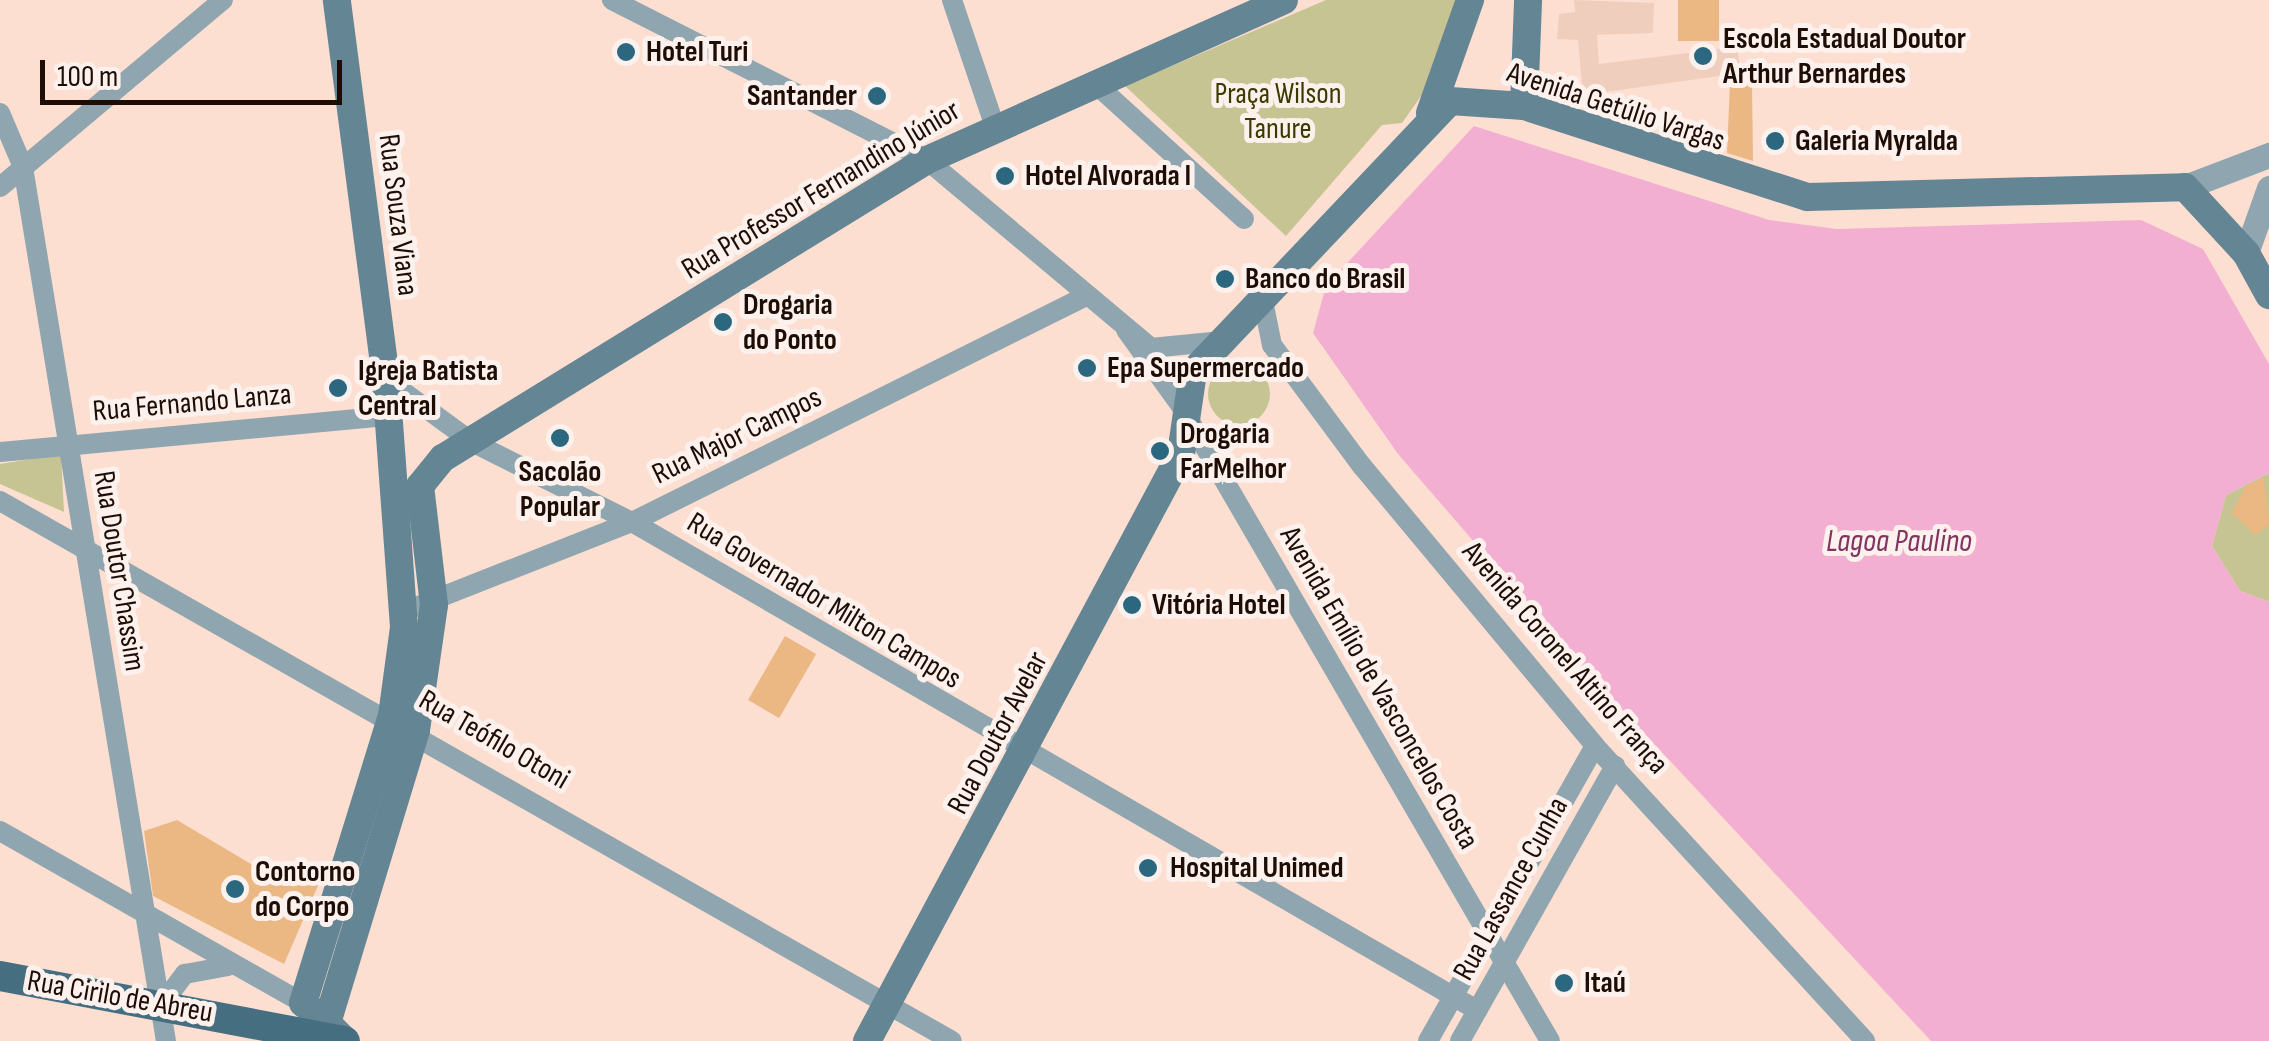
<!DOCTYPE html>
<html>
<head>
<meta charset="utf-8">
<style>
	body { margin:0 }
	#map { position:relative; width:2269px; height:1041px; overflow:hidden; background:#fddfd1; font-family:"Sofia Sans Condensed",sans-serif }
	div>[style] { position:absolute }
	.built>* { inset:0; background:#efcebe }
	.green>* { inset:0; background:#c6c492 }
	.round { border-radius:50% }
	.water>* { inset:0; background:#f2afd2 }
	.building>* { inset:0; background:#ebb884; transform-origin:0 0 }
	.minor>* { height:20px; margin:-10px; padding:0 10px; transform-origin:10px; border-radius:10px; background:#8fa5af }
	.tertiary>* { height:25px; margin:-12.5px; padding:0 12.5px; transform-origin:12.5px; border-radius:12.5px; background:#8fa5af }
	.secondary>* { height:28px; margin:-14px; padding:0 14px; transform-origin:14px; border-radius:14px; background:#648594 }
	.primary>* { height:30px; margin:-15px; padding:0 15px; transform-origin:15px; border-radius:15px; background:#456e80 }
	.dots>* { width:28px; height:28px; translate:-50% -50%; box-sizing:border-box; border:5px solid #fcf1ed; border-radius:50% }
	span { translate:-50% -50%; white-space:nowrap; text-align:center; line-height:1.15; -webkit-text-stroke:10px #fcf1ed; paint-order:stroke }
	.poi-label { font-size:30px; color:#1d0d05; font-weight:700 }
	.left { translate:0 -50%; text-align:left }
	.right { translate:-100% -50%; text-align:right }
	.park-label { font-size:30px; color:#3d3a01 }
	.street-label { font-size:30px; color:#1d0d05 }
	.water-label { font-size:32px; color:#813461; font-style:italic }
	.scale { position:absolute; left:40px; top:60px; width:302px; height:45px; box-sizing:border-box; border:5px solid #1d0d05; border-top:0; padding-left:12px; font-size:30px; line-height:35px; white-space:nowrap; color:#1d0d05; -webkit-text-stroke:8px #fcf1ed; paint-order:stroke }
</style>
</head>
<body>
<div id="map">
	<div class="built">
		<i style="clip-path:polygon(1574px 0,1654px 3px,1653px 33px,1597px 35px,1599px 64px,1737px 47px,1741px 73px,1583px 95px,1578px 40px,1557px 39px,1559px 14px,1575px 12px)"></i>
	</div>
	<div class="green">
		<i style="clip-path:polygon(1326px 0,1461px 0,1431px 82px,1402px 123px,1382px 125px,1286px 236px,1125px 86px)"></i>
		<i class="round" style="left:1208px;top:363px;width:62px;height:62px"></i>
		<i style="clip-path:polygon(61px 454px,64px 512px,0 484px,0 464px)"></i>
		<i style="clip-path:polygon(2269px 473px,2269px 602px,2240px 591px,2212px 546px,2226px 495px)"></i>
	</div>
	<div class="water">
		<i style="clip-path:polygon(1474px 126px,1769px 220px,1837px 229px,2141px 220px,2203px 249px,2269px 364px,2269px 473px,2226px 495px,2212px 546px,2240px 591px,2269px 602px,2269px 1041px,1931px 1041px,1577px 661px,1398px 454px,1313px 333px,1326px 286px)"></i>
	</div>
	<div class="building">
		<i style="left:1678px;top:0;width:41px;height:41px"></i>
		<i style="clip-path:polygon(1741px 76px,1752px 82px,1753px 161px,1727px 153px,1730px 82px)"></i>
		<i style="clip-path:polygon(2264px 478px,2269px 525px,2255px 535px,2232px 513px,2246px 486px)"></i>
		<i style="left:785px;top:636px;width:36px;height:74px;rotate:30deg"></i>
		<i style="clip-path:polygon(177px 820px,256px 867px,320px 881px,284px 964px,153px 896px,144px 831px)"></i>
	</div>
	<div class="minor">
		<i style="left:612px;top:0;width:353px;rotate:26.9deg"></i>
		<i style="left:927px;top:160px;width:292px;rotate:40deg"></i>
		<i style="left:1151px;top:348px;width:61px;rotate:-5.6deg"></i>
		<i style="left:952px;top:0;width:131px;rotate:71.3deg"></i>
		<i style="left:1099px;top:87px;width:196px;rotate:42.3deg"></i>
		<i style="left:0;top:113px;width:59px;rotate:66.9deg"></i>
		<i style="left:23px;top:167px;width:886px;rotate:80.71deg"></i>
		<i style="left:0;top:187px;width:291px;rotate:-40deg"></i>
		<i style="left:1262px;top:296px;width:50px;rotate:78.5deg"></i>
		<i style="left:1272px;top:345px;width:151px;rotate:53.4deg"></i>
		<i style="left:1362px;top:466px;width:364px;rotate:50.2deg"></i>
		<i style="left:1595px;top:746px;width:400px;rotate:47.5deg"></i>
		<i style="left:1126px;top:330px;width:94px;rotate:54.1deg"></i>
		<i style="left:1181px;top:406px;width:734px;rotate:59.84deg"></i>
		<i style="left:386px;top:379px;width:107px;rotate:36.2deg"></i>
		<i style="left:472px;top:442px;width:179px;rotate:26.6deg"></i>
		<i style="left:632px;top:522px;width:976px;rotate:30.01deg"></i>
		<i style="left:0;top:452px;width:391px;rotate:-5.3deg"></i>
		<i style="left:0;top:501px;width:1094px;rotate:29.56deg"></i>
		<i style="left:403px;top:612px;width:246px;rotate:-21.5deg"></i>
		<i style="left:632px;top:522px;width:509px;rotate:-26.46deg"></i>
		<i style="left:0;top:831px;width:348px;rotate:29.6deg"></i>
		<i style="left:162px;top:1004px;width:38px;rotate:-53deg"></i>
		<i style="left:185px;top:974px;width:44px;rotate:-10.5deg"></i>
		<i style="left:1428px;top:1041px;width:339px;rotate:-60.5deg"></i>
		<i style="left:1460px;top:1041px;width:316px;rotate:-60.6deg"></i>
	</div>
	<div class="tertiary">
		<i style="left:2185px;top:187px;width:90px;rotate:-20.9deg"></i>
		<i style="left:2246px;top:253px;width:69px;rotate:-70.5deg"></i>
	</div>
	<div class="secondary">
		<i style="left:1524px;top:106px;width:106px;rotate:-87.8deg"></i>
		<i style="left:1430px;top:113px;width:120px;rotate:-70.5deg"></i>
		<i style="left:327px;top:1023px;width:31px;rotate:-140deg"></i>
		<i style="left:303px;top:1003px;width:300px;rotate:-72.8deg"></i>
		<i style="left:392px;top:716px;width:90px;rotate:-82.3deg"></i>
		<i style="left:404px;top:627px;width:249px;rotate:-94.2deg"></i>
		<i style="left:386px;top:379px;width:382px;rotate:-97.4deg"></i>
		<i style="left:345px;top:1041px;width:25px;rotate:-135deg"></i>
		<i style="left:327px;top:1023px;width:306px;rotate:-73.1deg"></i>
		<i style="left:416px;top:730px;width:126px;rotate:-81.8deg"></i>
		<i style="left:434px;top:605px;width:120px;rotate:-96.7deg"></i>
		<i style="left:420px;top:486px;width:36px;rotate:-51deg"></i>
		<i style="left:443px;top:458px;width:568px;rotate:-31.62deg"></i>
		<i style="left:927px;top:160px;width:391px;rotate:-24.1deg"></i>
		<i style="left:867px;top:1041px;width:666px;rotate:-61.86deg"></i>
		<i style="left:1181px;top:454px;width:83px;rotate:-81.7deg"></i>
		<i style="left:1193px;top:372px;width:373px;rotate:-46.5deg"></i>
		<i style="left:1450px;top:101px;width:74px;rotate:3.9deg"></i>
		<i style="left:1524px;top:106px;width:298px;rotate:17.8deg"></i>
		<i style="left:1808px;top:197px;width:377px;rotate:-1.5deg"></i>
		<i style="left:2185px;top:187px;width:90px;rotate:47.3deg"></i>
		<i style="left:2246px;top:253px;width:48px;rotate:61.3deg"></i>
	</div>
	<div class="primary">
		<i style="left:0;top:976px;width:351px;rotate:10.7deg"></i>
	</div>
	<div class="dots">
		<i style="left:626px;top:52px;background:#2b687f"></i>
		<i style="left:1703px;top:56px;background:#2b687f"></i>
		<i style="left:877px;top:96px;background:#2b687f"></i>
		<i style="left:1775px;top:141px;background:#2b687f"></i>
		<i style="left:1005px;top:176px;background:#2b687f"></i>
		<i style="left:1225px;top:279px;background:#2b687f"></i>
		<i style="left:723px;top:322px;background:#2b687f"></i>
		<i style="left:1087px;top:368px;background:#2b687f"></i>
		<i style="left:338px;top:388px;background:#2b687f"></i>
		<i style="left:560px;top:438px;background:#2b687f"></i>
		<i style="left:1160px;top:451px;background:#2b687f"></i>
		<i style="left:1132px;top:605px;background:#2b687f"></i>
		<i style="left:1148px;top:868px;background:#2b687f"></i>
		<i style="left:235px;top:889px;background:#2b687f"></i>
		<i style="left:1564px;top:983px;background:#2b687f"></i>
	</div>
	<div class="poi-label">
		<span class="left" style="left:1723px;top:56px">Escola Estadual Doutor<br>Arthur Bernardes</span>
		<span class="left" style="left:646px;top:52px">Hotel Turi</span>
		<span class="right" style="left:857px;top:96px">Santander</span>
		<span class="left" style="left:1795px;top:141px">Galeria Myralda</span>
		<span class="left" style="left:1025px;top:176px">Hotel Alvorada I</span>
		<span class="left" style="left:1245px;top:279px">Banco do Brasil</span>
		<span class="left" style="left:743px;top:322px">Drogaria<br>do Ponto</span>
		<span class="left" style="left:1107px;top:368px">Epa Supermercado</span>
		<span class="left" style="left:358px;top:388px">Igreja Batista<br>Central</span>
		<span class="left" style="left:1180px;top:451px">Drogaria<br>FarMelhor</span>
		<span style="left:560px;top:489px">Sacolão<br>Popular</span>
		<span class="left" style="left:1152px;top:605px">Vitória Hotel</span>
		<span class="left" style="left:1170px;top:868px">Hospital Unimed</span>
		<span class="left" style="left:255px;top:889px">Contorno<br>do Corpo</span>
		<span class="left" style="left:1584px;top:983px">Itaú</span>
	</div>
	<div class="park-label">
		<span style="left:1278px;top:111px">Praça Wilson<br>Tanure</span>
	</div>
	<div class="street-label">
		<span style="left:1616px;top:107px;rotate:18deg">Avenida Getúlio Vargas</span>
		<span style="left:821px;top:190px;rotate:-31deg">Rua Professor Fernandino Júnior</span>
		<span style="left:398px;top:215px;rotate:83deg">Rua Souza Viana</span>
		<span style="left:192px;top:403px;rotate:-5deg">Rua Fernando Lanza</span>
		<span style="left:737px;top:436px;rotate:-26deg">Rua Major Campos</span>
		<span style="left:119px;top:571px;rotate:81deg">Rua Doutor Chassim</span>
		<span style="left:824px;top:601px;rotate:31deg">Rua Governador Milton Campos</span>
		<span style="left:1565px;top:658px;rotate:49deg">Avenida Coronel Altino França</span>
		<span style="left:1379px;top:688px;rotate:60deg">Avenida Emílio de Vasconcelos Costa</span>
		<span style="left:998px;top:733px;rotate:-62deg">Rua Doutor Avelar</span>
		<span style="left:494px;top:740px;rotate:30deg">Rua Teófilo Otoni</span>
		<span style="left:1511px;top:889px;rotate:-61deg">Rua Lassance Cunha</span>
		<span style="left:120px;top:997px;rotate:10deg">Rua Cirilo de Abreu</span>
	</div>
	<div class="water-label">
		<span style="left:1899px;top:542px">Lagoa Paulino</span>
	</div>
	<div class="scale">100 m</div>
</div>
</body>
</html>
